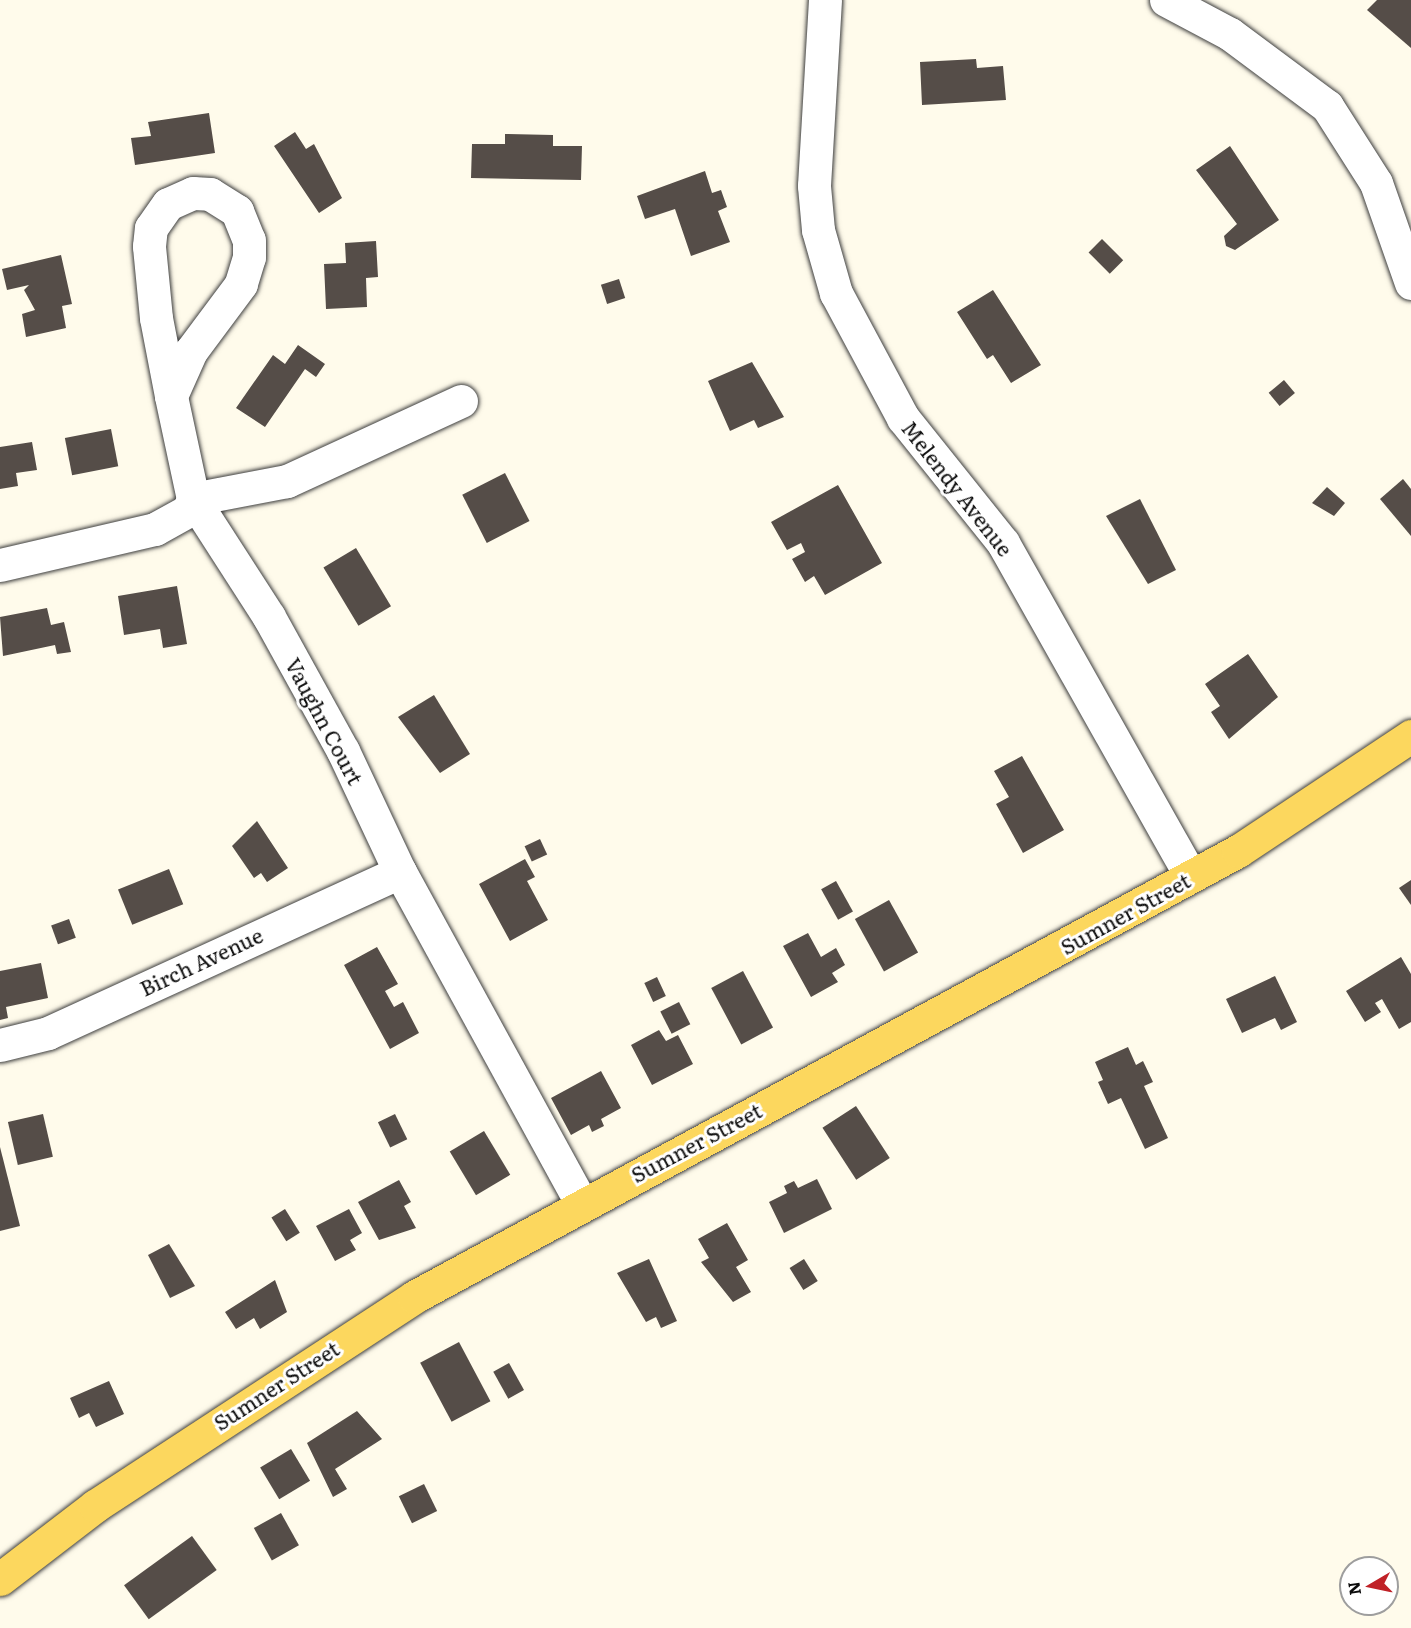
<!DOCTYPE html>
<html>
<head>
<meta charset="utf-8">
<style>
	body { margin:0 }
	#map { position:relative; width:1411px; height:1628px; overflow:hidden; background:#fffbeb; font-family:Literata,serif }
	div>[style] { position:absolute }
	.building>* { inset:0; background:#554d48; transform-origin:0 0 }
	.roads { filter:drop-shadow(0 0 2px #3f3f3f) drop-shadow(0 0 2px #3f3f3f) }
	.minor>* { height:33px; margin:-16.5px; padding:0 16.5px; transform-origin:16.5px; border-radius:16.5px; background:#fff }
	.major>* { height:33px; margin:-16.5px; padding:0 16.5px; transform-origin:16.5px; border-radius:16.5px; background:#fcd75e }
	span { translate:-50% -50%; white-space:nowrap; text-align:center; line-height:1.15; -webkit-text-stroke:6px #fff; paint-order:stroke }
	.street-label { font-size:21px; color:#0c0c0c }
	.north { position:absolute; left:1339px; top:1556px; width:60px; height:60px; box-sizing:border-box; background:#fff; border:2px solid #9e9e9e; border-radius:50%; rotate:261deg; font-size:16px; font-weight:700; line-height:24px; text-align:center; color:#0c0c0c }
	.north::after { content:''; display:block; margin:auto; width:21px; height:27px; background:#c02127; clip-path:polygon(50% 0,100% 100%,50% 72%,0 100%) }
</style>
</head>
<body>
<div id="map">
	<div class="building">
		<i style="clip-path:polygon(1377px 0,1411px 0,1411px 48px,1367px 10px)"></i>
		<i style="clip-path:polygon(976px 59px,977px 68px,1003px 66px,1006px 100px,922px 105px,920px 62px)"></i>
		<i style="clip-path:polygon(209px 113px,215px 153px,135px 165px,131px 138px,151px 136px,148px 122px)"></i>
		<i style="clip-path:polygon(295px 132px,306px 149px,314px 144px,342px 198px,319px 213px,274px 146px)"></i>
		<i style="clip-path:polygon(505px 134px,553px 135px,553px 146px,582px 146px,581px 180px,471px 178px,472px 144px,505px 144px)"></i>
		<i style="clip-path:polygon(1230px 146px,1279px 220px,1235px 250px,1226px 246px,1224px 236px,1237px 224px,1196px 170px)"></i>
		<i style="clip-path:polygon(705px 171px,712px 193px,721px 190px,727px 207px,718px 211px,730px 242px,691px 256px,675px 209px,645px 219px,637px 196px)"></i>
		<i style="left:1102px;top:239px;width:30px;height:19px;rotate:45deg"></i>
		<i style="clip-path:polygon(376px 241px,378px 277px,366px 278px,367px 307px,326px 309px,324px 264px,346px 263px,345px 243px)"></i>
		<i style="clip-path:polygon(61px 255px,72px 304px,62px 306px,66px 328px,26px 337px,22px 314px,35px 310px,24px 290px,29px 285px,7px 290px,2px 269px)"></i>
		<i style="left:619px;top:279px;width:20px;height:19px;rotate:72deg"></i>
		<i style="clip-path:polygon(993px 290px,1041px 365px,1011px 383px,993px 355px,987px 359px,957px 312px)"></i>
		<i style="clip-path:polygon(298px 345px,325px 364px,316px 377px,305px 369px,265px 427px,236px 408px,273px 355px,285px 364px)"></i>
		<i style="clip-path:polygon(752px 362px,784px 417px,758px 428px,754px 420px,730px 431px,708px 381px)"></i>
		<i style="left:1284px;top:380px;width:17px;height:20px;rotate:50deg"></i>
		<i style="left:111px;top:429px;width:38px;height:47px;rotate:79deg"></i>
		<i style="clip-path:polygon(32px 442px,37px 470px,16px 473px,18px 486px,0 489px,0 447px)"></i>
		<i style="left:505px;top:473px;width:54px;height:48px;rotate:63deg"></i>
		<i style="clip-path:polygon(1403px 479px,1411px 489px,1411px 536px,1380px 499px)"></i>
		<i style="clip-path:polygon(838px 485px,882px 563px,825px 595px,814px 576px,805px 582px,792px 559px,805px 552px,801px 543px,787px 550px,771px 522px)"></i>
		<i style="clip-path:polygon(1327px 487px,1345px 503px,1334px 516px,1312px 503px)"></i>
		<i style="clip-path:polygon(1140px 499px,1176px 570px,1148px 584px,1106px 516px)"></i>
		<i style="left:356px;top:548px;width:68px;height:38px;rotate:59deg"></i>
		<i style="clip-path:polygon(177px 586px,187px 644px,163px 648px,160px 629px,124px 635px,118px 596px)"></i>
		<i style="clip-path:polygon(47px 608px,51px 625px,64px 622px,71px 652px,57px 654px,55px 645px,3px 656px,0 617px)"></i>
		<i style="clip-path:polygon(1248px 654px,1278px 697px,1229px 739px,1211px 712px,1220px 706px,1205px 684px)"></i>
		<i style="clip-path:polygon(434px 695px,470px 754px,440px 773px,398px 717px)"></i>
		<i style="clip-path:polygon(1022px 756px,1064px 830px,1023px 853px,996px 804px,1009px 797px,994px 771px)"></i>
		<i style="clip-path:polygon(257px 821px,288px 868px,267px 882px,261px 873px,254px 878px,232px 846px)"></i>
		<i style="left:540px;top:839px;width:17px;height:17px;rotate:65deg"></i>
		<i style="clip-path:polygon(525px 859px,535px 877px,527px 881px,548px 920px,510px 941px,479px 884px)"></i>
		<i style="left:169px;top:869px;width:38px;height:55px;rotate:68deg"></i>
		<i style="clip-path:polygon(1411px 880px,1411px 905px,1399px 888px)"></i>
		<i style="left:836px;top:881px;width:35px;height:17px;rotate:61deg"></i>
		<i style="left:889px;top:900px;width:60px;height:39px;rotate:61deg"></i>
		<i style="left:69px;top:919px;width:20px;height:19px;rotate:70deg"></i>
		<i style="clip-path:polygon(808px 933px,821px 957px,836px 948px,845px 965px,832px 973px,838px 982px,811px 997px,783px 946px)"></i>
		<i style="clip-path:polygon(377px 947px,398px 984px,385px 991px,394px 1007px,403px 1002px,419px 1033px,390px 1049px,344px 965px)"></i>
		<i style="clip-path:polygon(1401px 957px,1411px 974px,1411px 1022px,1399px 1029px,1382px 999px,1375px 1003px,1381px 1012px,1365px 1022px,1346px 991px)"></i>
		<i style="clip-path:polygon(41px 963px,48px 998px,6px 1007px,8px 1018px,0 1020px,0 971px)"></i>
		<i style="left:743px;top:971px;width:64px;height:36px;rotate:62deg"></i>
		<i style="clip-path:polygon(1275px 976px,1297px 1022px,1281px 1030px,1275px 1018px,1242px 1033px,1226px 999px)"></i>
		<i style="left:657px;top:977px;width:21px;height:14px;rotate:65deg"></i>
		<i style="left:679px;top:1002px;width:25px;height:21px;rotate:63deg"></i>
		<i style="clip-path:polygon(659px 1030px,666px 1041px,678px 1035px,693px 1064px,652px 1085px,631px 1045px)"></i>
		<i style="clip-path:polygon(1128px 1047px,1136px 1065px,1143px 1061px,1153px 1082px,1144px 1086px,1168px 1138px,1145px 1149px,1121px 1098px,1108px 1104px,1098px 1082px,1103px 1080px,1095px 1062px)"></i>
		<i style="clip-path:polygon(601px 1071px,621px 1108px,601px 1119px,604px 1126px,592px 1132px,589px 1125px,571px 1135px,551px 1098px)"></i>
		<i style="left:856px;top:1106px;width:62px;height:40px;rotate:57deg"></i>
		<i style="left:43px;top:1114px;width:44px;height:36px;rotate:77deg"></i>
		<i style="left:395px;top:1114px;width:28px;height:19px;rotate:64deg"></i>
		<i style="left:484px;top:1131px;width:51px;height:40px;rotate:59deg"></i>
		<i style="clip-path:polygon(0 1147px,20px 1226px,0 1231px)"></i>
		<i style="clip-path:polygon(817px 1179px,832px 1209px,784px 1233px,769px 1202px,787px 1193px,784px 1186px,794px 1181px,798px 1188px)"></i>
		<i style="clip-path:polygon(399px 1180px,411px 1202px,404px 1206px,416px 1228px,379px 1240px,358px 1202px)"></i>
		<i style="left:285px;top:1209px;width:28px;height:16px;rotate:58deg"></i>
		<i style="clip-path:polygon(349px 1209px,362px 1233px,350px 1240px,356px 1250px,335px 1261px,316px 1226px)"></i>
		<i style="clip-path:polygon(727px 1223px,748px 1260px,736px 1267px,751px 1292px,733px 1302px,701px 1262px,709px 1258px,698px 1239px)"></i>
		<i style="clip-path:polygon(169px 1244px,195px 1286px,170px 1298px,148px 1255px)"></i>
		<i style="clip-path:polygon(649px 1259px,677px 1321px,661px 1328px,656px 1317px,646px 1322px,617px 1273px)"></i>
		<i style="left:804px;top:1259px;width:26px;height:17px;rotate:58deg"></i>
		<i style="clip-path:polygon(275px 1280px,287px 1312px,260px 1329px,254px 1318px,236px 1329px,225px 1312px)"></i>
		<i style="left:459px;top:1342px;width:67px;height:44px;rotate:62deg"></i>
		<i style="left:509px;top:1363px;width:31px;height:18px;rotate:61deg"></i>
		<i style="clip-path:polygon(109px 1381px,124px 1414px,96px 1427px,89px 1413px,79px 1418px,70px 1398px)"></i>
		<i style="clip-path:polygon(357px 1411px,382px 1439px,335px 1469px,347px 1489px,333px 1497px,307px 1443px)"></i>
		<i style="left:291px;top:1449px;width:37px;height:36px;rotate:59deg"></i>
		<i style="left:424px;top:1484px;width:30px;height:28px;rotate:64deg"></i>
		<i style="left:281px;top:1513px;width:37px;height:31px;rotate:61deg"></i>
		<i style="left:192px;top:1536px;width:42px;height:84px;rotate:54deg"></i>
	</div>
	<div class="roads">
		<div class="minor">
			<i style="left:825px;top:0;width:186px;rotate:93.4deg"></i>
			<i style="left:814px;top:186px;width:44px;rotate:84.8deg"></i>
			<i style="left:818px;top:230px;width:66px;rotate:74.1deg"></i>
			<i style="left:836px;top:293px;width:142px;rotate:61.8deg"></i>
			<i style="left:903px;top:418px;width:160px;rotate:51.3deg"></i>
			<i style="left:1003px;top:543px;width:382px;rotate:60.6deg"></i>
			<i style="left:1166px;top:0;width:72px;rotate:28deg"></i>
			<i style="left:1230px;top:34px;width:121px;rotate:36.6deg"></i>
			<i style="left:1327px;top:106px;width:91px;rotate:57.5deg"></i>
			<i style="left:1376px;top:183px;width:106px;rotate:70.7deg"></i>
			<i style="left:461px;top:401px;width:192px;rotate:155.3deg"></i>
			<i style="left:287px;top:481px;width:96px;rotate:169.2deg"></i>
			<i style="left:193px;top:499px;width:140px;rotate:57.2deg"></i>
			<i style="left:269px;top:617px;width:153px;rotate:61.1deg"></i>
			<i style="left:343px;top:751px;width:134px;rotate:64.8deg"></i>
			<i style="left:400px;top:872px;width:376px;rotate:61.3deg"></i>
			<i style="left:0;top:565px;width:159px;rotate:-13.1deg"></i>
			<i style="left:155px;top:529px;width:38px;rotate:-29deg"></i>
			<i style="left:188px;top:511px;width:13px;rotate:-67deg"></i>
			<i style="left:193px;top:499px;width:105px;rotate:-102.1deg"></i>
			<i style="left:171px;top:396px;width:79px;rotate:-100.9deg"></i>
			<i style="left:156px;top:318px;width:72px;rotate:-95.6deg"></i>
			<i style="left:149px;top:246px;width:18px;rotate:-84deg"></i>
			<i style="left:151px;top:228px;width:29px;rotate:-55deg"></i>
			<i style="left:168px;top:204px;width:27px;rotate:-24deg"></i>
			<i style="left:193px;top:193px;width:17px;rotate:3deg"></i>
			<i style="left:210px;top:194px;width:32px;rotate:32deg"></i>
			<i style="left:237px;top:211px;width:31px;rotate:68deg"></i>
			<i style="left:249px;top:240px;width:17px;rotate:90deg"></i>
			<i style="left:249px;top:257px;width:28px;rotate:107deg"></i>
			<i style="left:241px;top:284px;width:84px;rotate:126.7deg"></i>
			<i style="left:191px;top:351px;width:49px;rotate:114deg"></i>
			<i style="left:0;top:1045px;width:49px;rotate:-14deg"></i>
			<i style="left:48px;top:1033px;width:387px;rotate:-24.6deg"></i>
		</div>
		<div class="major">
			<i style="left:0;top:1579px;width:120px;rotate:-37.5deg"></i>
			<i style="left:95px;top:1506px;width:381px;rotate:-33.2deg"></i>
			<i style="left:414px;top:1297px;width:937px;rotate:-28.43deg"></i>
			<i style="left:1238px;top:851px;width:208px;rotate:-33.6deg"></i>
		</div>
	</div>
	<div class="street-label">
		<span style="left:958px;top:488px;rotate:52deg">Melendy Avenue</span>
		<span style="left:325px;top:721px;rotate:62deg">Vaughn Court</span>
		<span style="left:1125px;top:913px;rotate:-29deg">Sumner Street</span>
		<span style="left:201px;top:961px;rotate:-25deg">Birch Avenue</span>
		<span style="left:696px;top:1142px;rotate:-28deg">Sumner Street</span>
		<span style="left:276px;top:1385px;rotate:-33deg">Sumner Street</span>
	</div>
	<div class="north">N</div>
</div>
</body>
</html>
